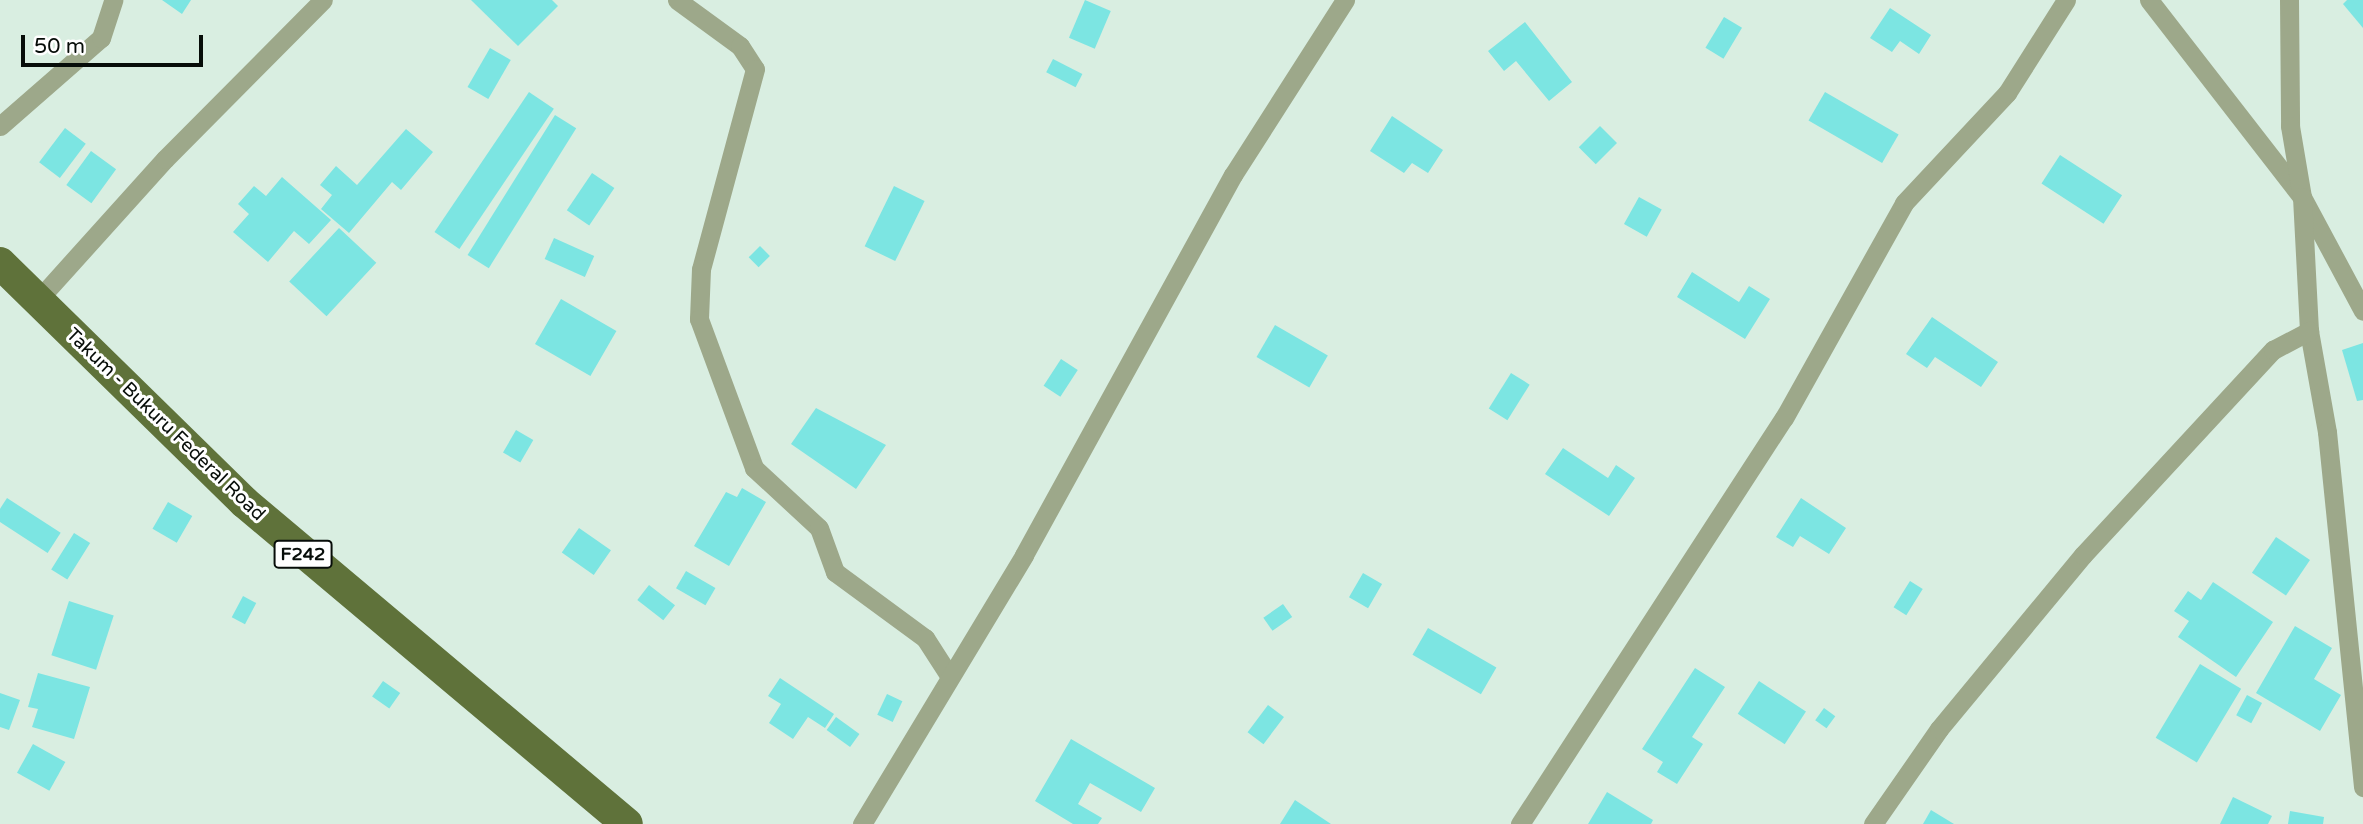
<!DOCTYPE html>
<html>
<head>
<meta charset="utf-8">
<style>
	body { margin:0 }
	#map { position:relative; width:2363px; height:824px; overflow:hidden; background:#d9eee1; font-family:"Varela Round",sans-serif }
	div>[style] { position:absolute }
	.building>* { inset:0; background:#7ce5e2; transform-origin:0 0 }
	.street>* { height:19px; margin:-9.5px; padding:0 9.5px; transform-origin:9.5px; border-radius:9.5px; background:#9da88a }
	.primary>* { height:32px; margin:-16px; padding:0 16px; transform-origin:16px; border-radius:16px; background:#5f723a }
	span { translate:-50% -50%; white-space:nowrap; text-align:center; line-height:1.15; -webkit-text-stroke:6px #fff; paint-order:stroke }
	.shield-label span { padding:2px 5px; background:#fff; border:2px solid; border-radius:5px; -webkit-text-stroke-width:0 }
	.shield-label { font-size:18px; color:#070d09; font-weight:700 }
	.street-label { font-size:19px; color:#070d09 }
	.scale { position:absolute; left:21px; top:35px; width:182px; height:32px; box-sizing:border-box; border:4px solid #070d09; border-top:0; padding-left:9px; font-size:21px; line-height:24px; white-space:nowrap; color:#070d09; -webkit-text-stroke:5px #fff; paint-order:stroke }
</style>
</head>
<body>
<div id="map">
	<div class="building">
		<i style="clip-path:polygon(162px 0,191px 0,182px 14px)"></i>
		<i style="clip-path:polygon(471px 0,552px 0,558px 6px,518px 46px)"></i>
		<i style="left:1085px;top:0;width:28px;height:41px;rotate:23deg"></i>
		<i style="clip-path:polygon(2347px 0,2363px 0,2363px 28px,2343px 4px)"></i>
		<i style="clip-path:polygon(1890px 8px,1931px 35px,1919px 54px,1900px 41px,1892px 52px,1870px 38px)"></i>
		<i style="left:1724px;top:17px;width:21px;height:36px;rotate:31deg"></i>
		<i style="clip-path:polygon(1525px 22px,1572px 82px,1549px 101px,1516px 61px,1504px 71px,1488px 51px)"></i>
		<i style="left:490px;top:48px;width:24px;height:45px;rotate:30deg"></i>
		<i style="left:1053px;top:59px;width:33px;height:15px;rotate:27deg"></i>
		<i style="left:529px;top:92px;width:30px;height:169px;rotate:34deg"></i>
		<i style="left:1825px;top:92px;width:85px;height:33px;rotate:30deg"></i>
		<i style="left:555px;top:115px;width:25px;height:165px;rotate:32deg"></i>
		<i style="clip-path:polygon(1392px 116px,1443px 150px,1428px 173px,1412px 163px,1404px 173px,1370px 151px)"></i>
		<i style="left:1600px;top:126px;width:24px;height:30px;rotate:45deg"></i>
		<i style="left:65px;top:128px;width:26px;height:43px;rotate:37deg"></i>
		<i style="clip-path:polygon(406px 129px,433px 152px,401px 190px,392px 182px,349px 233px,321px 209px,332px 195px,320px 185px,336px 166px,357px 185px)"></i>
		<i style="left:91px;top:151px;width:31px;height:42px;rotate:36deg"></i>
		<i style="left:2060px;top:155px;width:74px;height:34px;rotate:33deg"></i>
		<i style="left:592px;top:173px;width:27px;height:45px;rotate:34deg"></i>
		<i style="clip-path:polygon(282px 177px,331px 220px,309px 244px,294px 231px,268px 262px,233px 232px,249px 214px,238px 204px,254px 186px,266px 196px)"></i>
		<i style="left:894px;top:186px;width:34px;height:67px;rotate:26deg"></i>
		<i style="left:1639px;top:197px;width:26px;height:31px;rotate:29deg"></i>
		<i style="left:339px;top:228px;width:51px;height:73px;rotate:43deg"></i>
		<i style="left:554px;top:238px;width:44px;height:23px;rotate:24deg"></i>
		<i style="left:760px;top:246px;width:14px;height:16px;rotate:45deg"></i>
		<i style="clip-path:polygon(1692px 272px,1739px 302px,1749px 286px,1770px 299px,1745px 339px,1677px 297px)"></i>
		<i style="left:561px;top:299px;width:64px;height:52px;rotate:30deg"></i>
		<i style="clip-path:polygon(1932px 317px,1998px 362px,1981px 387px,1935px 357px,1927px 368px,1906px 354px)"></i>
		<i style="left:1275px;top:325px;width:61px;height:37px;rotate:30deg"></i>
		<i style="clip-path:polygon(2363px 343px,2363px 400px,2357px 401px,2342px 350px)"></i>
		<i style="left:1061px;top:359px;width:20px;height:32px;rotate:33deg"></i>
		<i style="left:1511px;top:373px;width:22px;height:42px;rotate:32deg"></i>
		<i style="clip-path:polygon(816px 408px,886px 445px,856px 489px,791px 444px)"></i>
		<i style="left:516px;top:430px;width:20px;height:26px;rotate:30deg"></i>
		<i style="clip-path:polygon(1563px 448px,1608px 478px,1616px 465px,1635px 478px,1609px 516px,1545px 474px)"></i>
		<i style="clip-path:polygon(742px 488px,766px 502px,729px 566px,694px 546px,726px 492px,737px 497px)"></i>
		<i style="left:7px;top:498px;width:64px;height:24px;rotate:33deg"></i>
		<i style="clip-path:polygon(1801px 498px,1846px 528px,1829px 554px,1800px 536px,1793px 547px,1776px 537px)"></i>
		<i style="left:168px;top:502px;width:28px;height:31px;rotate:30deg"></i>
		<i style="left:579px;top:528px;width:39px;height:30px;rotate:35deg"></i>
		<i style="left:74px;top:533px;width:19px;height:43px;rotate:32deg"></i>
		<i style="left:2276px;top:537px;width:41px;height:43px;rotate:34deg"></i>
		<i style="left:686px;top:571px;width:34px;height:20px;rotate:30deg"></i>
		<i style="left:1363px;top:573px;width:22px;height:28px;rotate:30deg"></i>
		<i style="left:1910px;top:581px;width:15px;height:31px;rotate:32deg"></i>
		<i style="clip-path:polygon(2213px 582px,2273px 622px,2236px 677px,2178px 637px,2189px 621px,2174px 611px,2188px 591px,2201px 600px)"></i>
		<i style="left:649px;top:585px;width:33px;height:19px;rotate:38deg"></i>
		<i style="left:243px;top:596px;width:15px;height:24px;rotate:28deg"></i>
		<i style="left:69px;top:601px;width:47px;height:57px;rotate:18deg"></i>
		<i style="left:1283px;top:604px;width:16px;height:24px;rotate:55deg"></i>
		<i style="clip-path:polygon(2295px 626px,2332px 648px,2314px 679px,2341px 695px,2320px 731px,2256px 693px)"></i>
		<i style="left:1428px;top:628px;width:79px;height:31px;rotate:30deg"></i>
		<i style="left:2200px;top:664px;width:48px;height:86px;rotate:31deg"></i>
		<i style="clip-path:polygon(1695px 668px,1725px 687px,1692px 737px,1703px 744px,1677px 784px,1657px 772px,1663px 762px,1642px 749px)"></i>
		<i style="clip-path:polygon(38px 673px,90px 687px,74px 739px,32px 727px,38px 709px,28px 707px)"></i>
		<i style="clip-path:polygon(780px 678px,834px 714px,825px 728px,808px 717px,793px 739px,769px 723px,781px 704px,768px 696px)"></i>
		<i style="left:383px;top:681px;width:21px;height:19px;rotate:35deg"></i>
		<i style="left:1759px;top:681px;width:56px;height:39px;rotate:33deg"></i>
		<i style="clip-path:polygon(0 693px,20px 700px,9px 730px,0 727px)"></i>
		<i style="left:887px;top:694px;width:17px;height:23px;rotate:25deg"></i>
		<i style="left:2247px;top:695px;width:17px;height:23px;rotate:28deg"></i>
		<i style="left:1268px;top:705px;width:20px;height:34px;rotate:37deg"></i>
		<i style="left:1824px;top:708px;width:14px;height:15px;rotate:36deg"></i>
		<i style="left:836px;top:717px;width:29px;height:16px;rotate:36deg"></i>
		<i style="clip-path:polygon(1071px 739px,1155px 788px,1141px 812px,1090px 783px,1078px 804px,1102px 818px,1098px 824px,1073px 824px,1035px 801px)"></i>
		<i style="left:33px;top:744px;width:37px;height:33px;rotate:29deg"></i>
		<i style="clip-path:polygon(1607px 792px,1653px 820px,1651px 824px,1588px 824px)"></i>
		<i style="clip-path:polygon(2233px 797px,2272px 816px,2268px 824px,2220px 824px)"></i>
		<i style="clip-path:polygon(1295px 800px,1331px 824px,1280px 824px)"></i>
		<i style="clip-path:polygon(1931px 810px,1954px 824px,1923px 824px)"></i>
		<i style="clip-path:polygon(2290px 811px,2324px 817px,2323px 824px,2288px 824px)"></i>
	</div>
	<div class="street">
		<i style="left:677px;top:0;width:78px;rotate:36.1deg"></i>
		<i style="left:740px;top:46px;width:27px;rotate:57deg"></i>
		<i style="left:755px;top:69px;width:207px;rotate:105.1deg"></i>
		<i style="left:701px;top:269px;width:50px;rotate:92.3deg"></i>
		<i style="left:699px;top:319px;width:159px;rotate:69.7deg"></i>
		<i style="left:754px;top:468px;width:88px;rotate:42.7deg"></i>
		<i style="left:819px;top:528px;width:47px;rotate:70deg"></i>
		<i style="left:835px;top:572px;width:112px;rotate:36.3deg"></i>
		<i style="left:925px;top:638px;width:46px;rotate:57.3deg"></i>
		<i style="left:2149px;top:0;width:249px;rotate:52.2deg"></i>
		<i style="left:2302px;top:197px;width:129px;rotate:61.8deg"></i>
		<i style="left:2289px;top:0;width:126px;rotate:89.5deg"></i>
		<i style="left:2290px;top:126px;width:72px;rotate:80.4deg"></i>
		<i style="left:2302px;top:197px;width:134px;rotate:87deg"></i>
		<i style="left:2309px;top:331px;width:103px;rotate:79.9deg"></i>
		<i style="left:2327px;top:432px;width:357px;rotate:84.2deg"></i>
		<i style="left:0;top:126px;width:134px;rotate:-41.1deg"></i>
		<i style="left:101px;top:38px;width:40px;rotate:-72deg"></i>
		<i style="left:37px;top:301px;width:191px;rotate:-48deg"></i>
		<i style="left:165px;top:159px;width:224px;rotate:-45.2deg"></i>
		<i style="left:862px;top:824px;width:314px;rotate:-58.9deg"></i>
		<i style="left:1024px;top:555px;width:434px;rotate:-61.2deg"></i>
		<i style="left:1233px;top:175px;width:208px;rotate:-57.4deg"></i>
		<i style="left:1520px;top:824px;width:484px;rotate:-57deg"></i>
		<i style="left:1784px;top:418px;width:246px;rotate:-60.8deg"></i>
		<i style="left:1904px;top:203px;width:151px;rotate:-46.9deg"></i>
		<i style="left:2007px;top:93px;width:110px;rotate:-57.6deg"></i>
		<i style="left:1873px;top:824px;width:116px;rotate:-55.2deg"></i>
		<i style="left:1939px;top:729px;width:226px;rotate:-50.4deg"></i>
		<i style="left:2083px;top:555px;width:280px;rotate:-47.2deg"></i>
		<i style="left:2273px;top:350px;width:41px;rotate:-27.8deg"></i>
	</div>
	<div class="primary">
		<i style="left:0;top:263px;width:342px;rotate:44.4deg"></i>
		<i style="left:244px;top:502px;width:500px;rotate:40.05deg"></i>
	</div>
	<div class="shield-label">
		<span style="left:303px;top:554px">F242</span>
	</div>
	<div class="street-label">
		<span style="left:165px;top:425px;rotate:44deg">Takum - Bukuru Federal Road</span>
	</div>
	<div class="scale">50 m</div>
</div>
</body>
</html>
